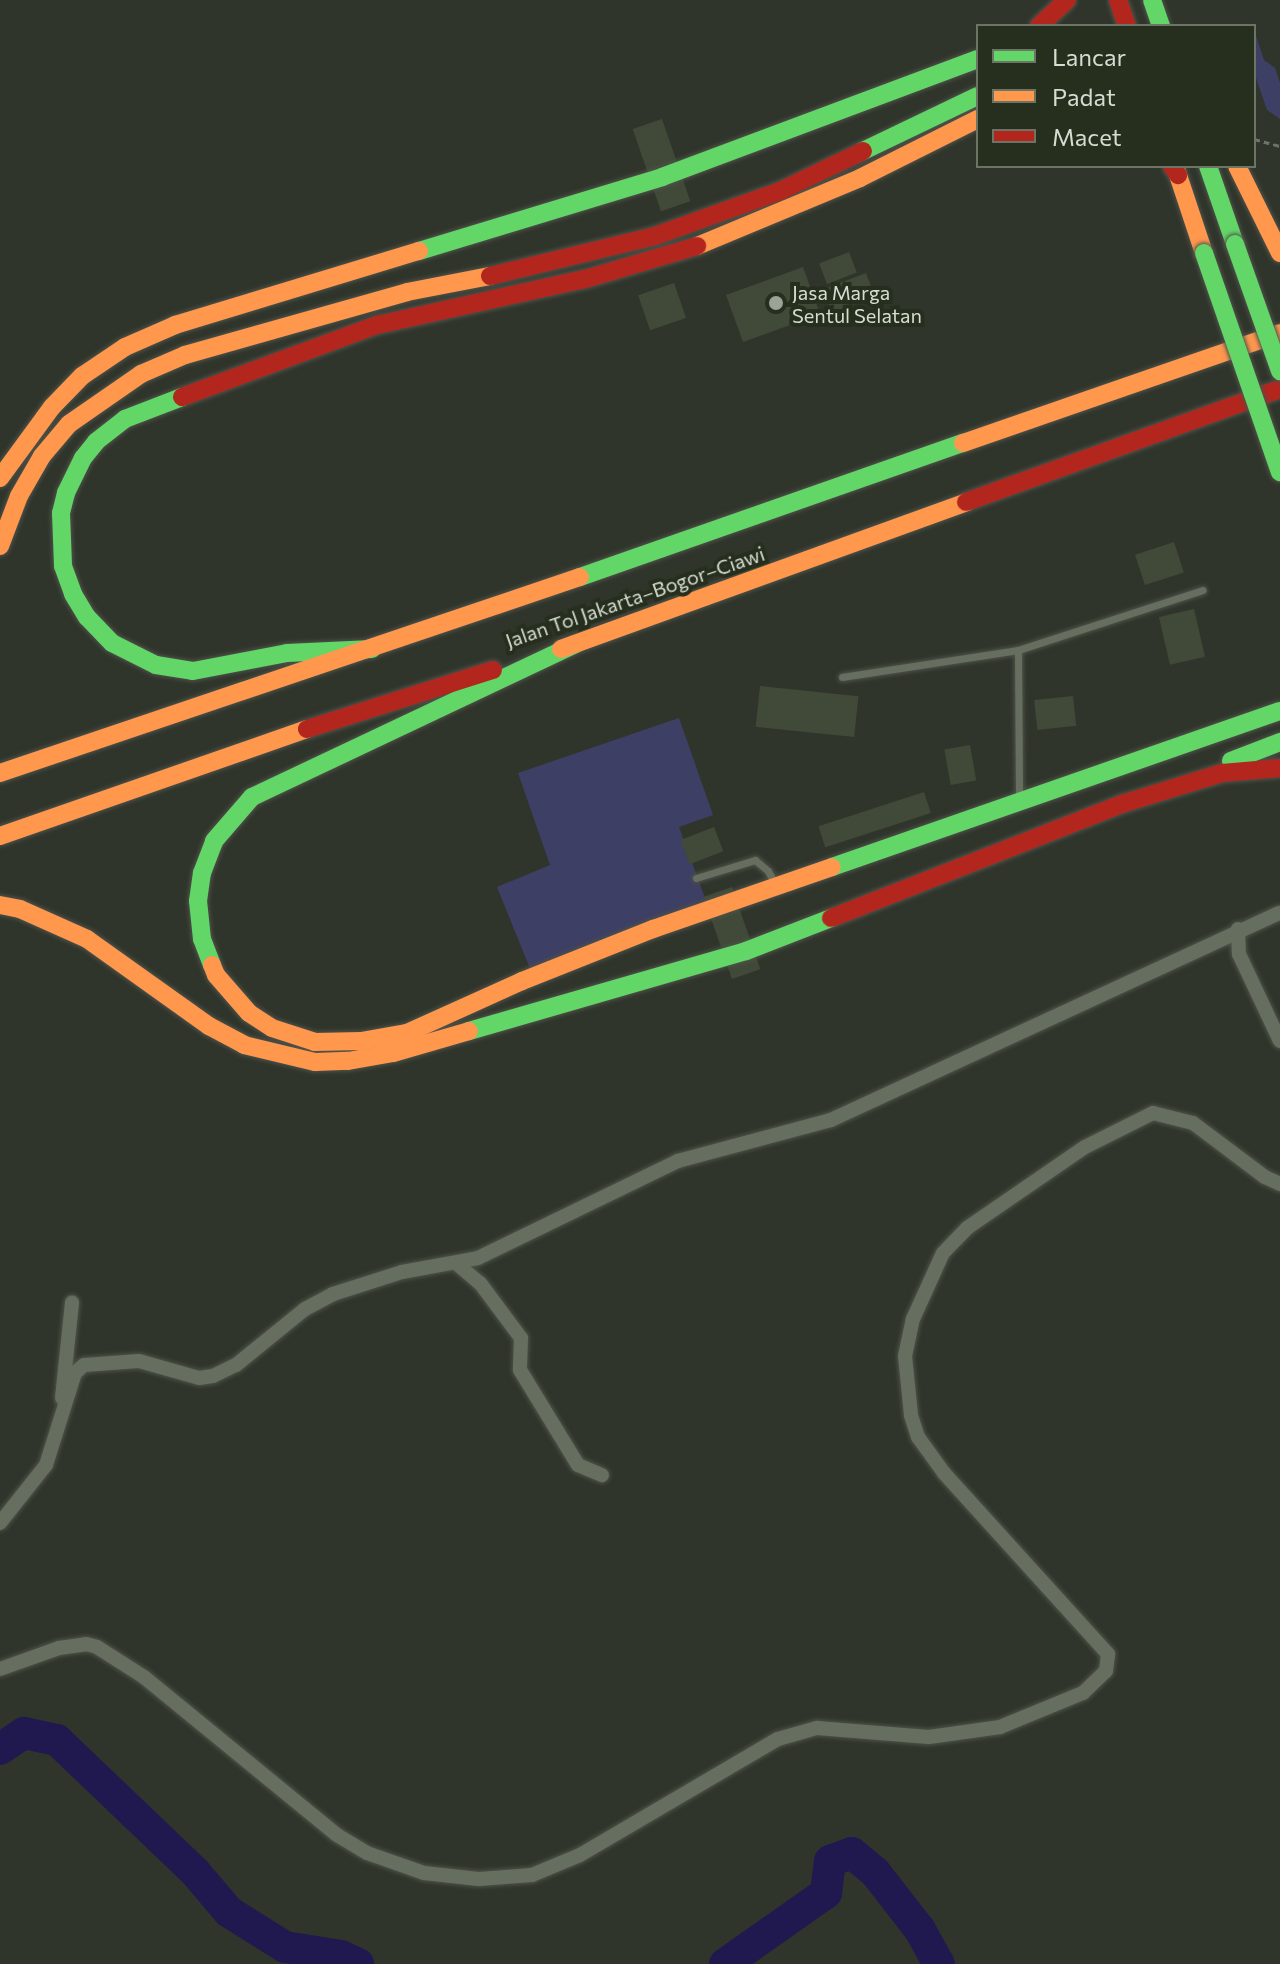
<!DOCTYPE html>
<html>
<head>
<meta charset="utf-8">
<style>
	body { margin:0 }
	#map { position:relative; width:1280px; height:1964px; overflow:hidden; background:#30352b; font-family:Commissioner,sans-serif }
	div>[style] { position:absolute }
	.green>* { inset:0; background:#3e3f64 }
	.river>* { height:32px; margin:-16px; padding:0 16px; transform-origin:16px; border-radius:16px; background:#201950 }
	.building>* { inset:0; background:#414a38; transform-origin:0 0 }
	.path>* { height:3px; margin-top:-1.5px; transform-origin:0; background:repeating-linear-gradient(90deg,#6d7367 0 6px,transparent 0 10px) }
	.roads { filter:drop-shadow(0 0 2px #4e524a) drop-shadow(0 0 2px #4e524a) }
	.lane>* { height:7px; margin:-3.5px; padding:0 3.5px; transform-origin:3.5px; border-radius:3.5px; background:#666f5f }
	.street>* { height:14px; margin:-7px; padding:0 7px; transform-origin:7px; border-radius:7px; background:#666f5f }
	.fast>* { height:18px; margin:-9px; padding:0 9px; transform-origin:9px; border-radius:9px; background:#63d668 }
	.slow>* { height:18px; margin:-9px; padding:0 9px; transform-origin:9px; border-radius:9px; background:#ff974d }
	.jam>* { height:18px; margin:-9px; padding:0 9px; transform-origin:9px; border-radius:9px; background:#b3261e }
	.bridges { filter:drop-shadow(0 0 2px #4e524a) drop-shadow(0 0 2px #4e524a) }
	.fast-bridge>* { height:18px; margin:-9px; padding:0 9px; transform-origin:9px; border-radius:9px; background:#63d668 }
	.dots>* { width:22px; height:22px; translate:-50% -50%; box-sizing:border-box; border:4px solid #262f1e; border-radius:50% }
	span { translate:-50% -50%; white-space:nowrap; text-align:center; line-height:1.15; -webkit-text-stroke:8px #262f1e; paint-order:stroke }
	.poi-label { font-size:20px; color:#d6dcd2 }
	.left { translate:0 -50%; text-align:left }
	.street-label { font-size:20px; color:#d6dcd2 }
	.legend { position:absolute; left:976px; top:24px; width:280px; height:144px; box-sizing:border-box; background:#262f1e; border:2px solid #6c7466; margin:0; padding:10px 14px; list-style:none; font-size:24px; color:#d6dcd2 }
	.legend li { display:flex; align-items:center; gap:16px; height:40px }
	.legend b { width:40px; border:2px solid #6c7466 }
</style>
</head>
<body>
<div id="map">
	<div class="green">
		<i style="clip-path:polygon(1254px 30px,1264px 60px,1275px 68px,1280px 83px,1280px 119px,1267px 110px,1254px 72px)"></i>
		<i style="clip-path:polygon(679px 718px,713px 815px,679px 827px,709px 909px,533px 976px,497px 887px,550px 865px,518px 773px)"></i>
	</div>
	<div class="river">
		<i style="left:0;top:1749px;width:29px;rotate:-34deg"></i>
		<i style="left:24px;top:1733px;width:34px;rotate:12deg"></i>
		<i style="left:57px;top:1740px;width:191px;rotate:43.7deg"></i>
		<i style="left:195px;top:1872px;width:52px;rotate:49.6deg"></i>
		<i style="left:229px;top:1912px;width:66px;rotate:32deg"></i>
		<i style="left:285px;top:1947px;width:57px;rotate:9.1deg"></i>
		<i style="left:341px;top:1956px;width:19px;rotate:25deg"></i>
		<i style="left:725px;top:1964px;width:123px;rotate:-35.1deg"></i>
		<i style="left:826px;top:1893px;width:32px;rotate:-83deg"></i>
		<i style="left:830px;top:1861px;width:23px;rotate:-20deg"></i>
		<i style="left:852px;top:1853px;width:30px;rotate:40deg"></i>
		<i style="left:875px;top:1872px;width:73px;rotate:52.2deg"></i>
		<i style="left:920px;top:1930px;width:39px;rotate:61deg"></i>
	</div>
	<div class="building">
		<i style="left:662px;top:119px;width:87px;height:31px;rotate:71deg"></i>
		<i style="left:849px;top:252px;width:22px;height:32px;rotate:69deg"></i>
		<i style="left:803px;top:267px;width:50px;height:82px;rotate:70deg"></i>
		<i style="left:866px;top:273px;width:25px;height:46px;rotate:69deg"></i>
		<i style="left:674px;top:283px;width:37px;height:38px;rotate:71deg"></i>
		<i style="left:1174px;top:542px;width:32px;height:41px;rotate:72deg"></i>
		<i style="left:1194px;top:609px;width:49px;height:36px;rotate:77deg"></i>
		<i style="left:760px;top:686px;width:99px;height:41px;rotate:6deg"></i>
		<i style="left:1073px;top:696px;width:30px;height:39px;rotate:84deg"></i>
		<i style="left:970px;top:745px;width:36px;height:26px;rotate:80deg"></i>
		<i style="left:924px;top:792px;width:22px;height:111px;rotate:72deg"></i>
		<i style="left:714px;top:827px;width:26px;height:36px;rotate:69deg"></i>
		<i style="left:732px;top:887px;width:87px;height:30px;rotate:71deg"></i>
	</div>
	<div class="path">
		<i style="left:1254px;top:139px;width:27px;rotate:15deg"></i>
	</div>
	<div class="roads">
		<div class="lane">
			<i style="left:1018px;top:650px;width:145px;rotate:89.6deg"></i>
			<i style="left:842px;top:677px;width:178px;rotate:-8.7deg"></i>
			<i style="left:1018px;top:650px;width:194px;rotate:-18deg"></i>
			<i style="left:696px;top:878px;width:62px;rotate:-17deg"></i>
			<i style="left:755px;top:860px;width:17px;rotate:40deg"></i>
			<i style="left:768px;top:871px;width:10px;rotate:61deg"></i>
		</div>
		<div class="street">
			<i style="left:1238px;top:929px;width:25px;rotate:88deg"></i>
			<i style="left:1239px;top:954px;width:96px;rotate:64.8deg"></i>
			<i style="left:457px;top:1264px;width:30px;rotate:40deg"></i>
			<i style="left:480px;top:1283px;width:69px;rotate:53.3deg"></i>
			<i style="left:521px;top:1338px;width:32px;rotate:92deg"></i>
			<i style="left:520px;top:1370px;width:111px;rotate:58.6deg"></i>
			<i style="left:578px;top:1465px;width:26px;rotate:23deg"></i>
			<i style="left:62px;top:1398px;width:96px;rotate:-84deg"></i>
			<i style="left:0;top:1523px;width:74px;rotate:-51.6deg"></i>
			<i style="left:46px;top:1465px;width:96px;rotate:-72.5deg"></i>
			<i style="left:75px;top:1373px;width:12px;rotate:-42deg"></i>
			<i style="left:84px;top:1365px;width:55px;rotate:-4.2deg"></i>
			<i style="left:139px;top:1361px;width:62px;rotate:15.8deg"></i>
			<i style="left:199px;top:1378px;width:14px;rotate:-8deg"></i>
			<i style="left:213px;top:1376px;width:25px;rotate:-26deg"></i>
			<i style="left:236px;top:1365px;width:89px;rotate:-39.1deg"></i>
			<i style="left:305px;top:1309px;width:32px;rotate:-28deg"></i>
			<i style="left:333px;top:1294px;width:72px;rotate:-17.7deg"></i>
			<i style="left:402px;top:1272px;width:77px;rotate:-10.4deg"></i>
			<i style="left:478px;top:1258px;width:222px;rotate:-25.9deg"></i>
			<i style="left:678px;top:1161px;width:158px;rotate:-15deg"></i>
			<i style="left:831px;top:1120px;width:494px;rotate:-24.8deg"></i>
			<i style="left:0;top:1669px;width:63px;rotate:-19.6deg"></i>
			<i style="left:59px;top:1648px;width:27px;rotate:-8deg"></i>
			<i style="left:86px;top:1644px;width:11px;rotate:15deg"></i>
			<i style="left:97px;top:1647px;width:56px;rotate:32.6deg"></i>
			<i style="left:144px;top:1677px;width:249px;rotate:39.3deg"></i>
			<i style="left:337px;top:1835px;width:35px;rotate:31deg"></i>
			<i style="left:367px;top:1853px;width:60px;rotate:19.3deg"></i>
			<i style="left:424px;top:1873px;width:55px;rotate:6.2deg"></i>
			<i style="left:479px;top:1879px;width:53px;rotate:-4.3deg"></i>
			<i style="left:532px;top:1875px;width:52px;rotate:-22.6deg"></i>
			<i style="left:580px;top:1855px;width:229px;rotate:-30.4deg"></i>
			<i style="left:778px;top:1739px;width:41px;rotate:-15.8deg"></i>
			<i style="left:817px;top:1728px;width:112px;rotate:4.6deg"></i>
			<i style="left:929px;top:1737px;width:72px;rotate:-8deg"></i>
			<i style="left:1000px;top:1727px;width:90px;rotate:-22.3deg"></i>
			<i style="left:1083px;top:1693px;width:32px;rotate:-44deg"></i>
			<i style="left:1106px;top:1671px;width:17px;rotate:-83deg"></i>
			<i style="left:1108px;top:1654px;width:244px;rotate:-132.2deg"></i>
			<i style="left:944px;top:1473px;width:44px;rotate:-125.8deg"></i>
			<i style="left:918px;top:1437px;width:23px;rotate:-108deg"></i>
			<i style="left:911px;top:1415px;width:59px;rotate:-95.8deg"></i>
			<i style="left:905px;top:1356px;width:38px;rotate:-78deg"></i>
			<i style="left:913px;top:1319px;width:72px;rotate:-65.6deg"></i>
			<i style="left:943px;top:1253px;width:35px;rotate:-46deg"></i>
			<i style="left:967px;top:1228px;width:143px;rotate:-34.5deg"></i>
			<i style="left:1085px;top:1147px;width:76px;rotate:-26.6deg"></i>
			<i style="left:1153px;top:1113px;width:41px;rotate:14deg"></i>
			<i style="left:1193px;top:1123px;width:90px;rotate:36.9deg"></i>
			<i style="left:1265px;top:1177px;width:17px;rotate:25deg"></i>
		</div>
		<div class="fast">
			<i style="left:1152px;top:0;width:28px;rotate:71deg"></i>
			<i style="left:863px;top:151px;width:127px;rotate:-25.6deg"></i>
			<i style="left:1208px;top:166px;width:83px;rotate:70.9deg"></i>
			<i style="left:419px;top:251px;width:254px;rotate:-16.9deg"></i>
			<i style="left:662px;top:177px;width:337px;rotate:-20.5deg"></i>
			<i style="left:182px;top:397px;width:61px;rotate:158.9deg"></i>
			<i style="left:125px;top:419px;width:37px;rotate:142deg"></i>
			<i style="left:96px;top:442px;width:21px;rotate:129deg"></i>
			<i style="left:83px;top:458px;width:39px;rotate:116deg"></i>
			<i style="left:66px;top:493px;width:21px;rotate:104deg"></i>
			<i style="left:61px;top:513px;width:53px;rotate:87.8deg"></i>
			<i style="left:63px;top:566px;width:30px;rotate:70deg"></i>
			<i style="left:73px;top:594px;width:27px;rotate:59deg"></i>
			<i style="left:87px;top:617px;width:36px;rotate:46deg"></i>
			<i style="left:112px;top:643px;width:49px;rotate:26.6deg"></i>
			<i style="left:156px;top:665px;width:37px;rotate:9deg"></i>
			<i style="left:193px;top:671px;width:96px;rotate:-10.8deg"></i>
			<i style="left:287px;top:653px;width:85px;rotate:-2.7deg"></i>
			<i style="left:580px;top:577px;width:406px;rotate:-19.3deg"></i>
			<i style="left:1231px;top:761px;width:53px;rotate:-21.2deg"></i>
			<i style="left:832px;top:867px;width:474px;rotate:-19.2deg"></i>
			<i style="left:212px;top:965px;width:28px;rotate:-111deg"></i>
			<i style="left:202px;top:939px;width:38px;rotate:-96deg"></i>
			<i style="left:198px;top:901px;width:28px;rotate:-82deg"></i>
			<i style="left:202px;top:873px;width:34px;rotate:-69deg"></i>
			<i style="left:214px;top:841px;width:58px;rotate:-49.2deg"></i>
			<i style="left:252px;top:797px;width:358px;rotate:-25.3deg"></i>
			<i style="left:469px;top:1031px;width:288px;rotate:-16.1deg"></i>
			<i style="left:746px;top:951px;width:91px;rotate:-21.2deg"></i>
		</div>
		<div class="slow">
			<i style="left:1175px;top:166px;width:92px;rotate:71.6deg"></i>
			<i style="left:1237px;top:166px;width:97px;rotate:63.7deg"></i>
			<i style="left:697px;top:246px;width:177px;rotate:-22.6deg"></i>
			<i style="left:860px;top:178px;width:132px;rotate:-26.6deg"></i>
			<i style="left:963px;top:443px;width:336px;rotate:-19.1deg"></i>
			<i style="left:0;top:478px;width:88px;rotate:-53.8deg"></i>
			<i style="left:52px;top:407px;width:43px;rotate:-45.9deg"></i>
			<i style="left:82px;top:376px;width:52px;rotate:-34deg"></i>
			<i style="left:125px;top:347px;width:55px;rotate:-23.7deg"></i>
			<i style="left:175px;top:325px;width:255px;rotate:-16.9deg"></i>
			<i style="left:0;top:546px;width:53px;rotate:-69.2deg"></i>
			<i style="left:19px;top:496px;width:46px;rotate:-60.1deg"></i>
			<i style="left:42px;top:456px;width:42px;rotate:-49.8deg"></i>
			<i style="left:69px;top:424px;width:88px;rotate:-34.8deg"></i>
			<i style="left:141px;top:374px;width:48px;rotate:-23.4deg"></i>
			<i style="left:185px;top:355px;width:231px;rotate:-15.8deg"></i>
			<i style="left:407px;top:292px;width:85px;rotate:-10.9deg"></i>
			<i style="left:561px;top:649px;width:431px;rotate:-19.9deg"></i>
			<i style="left:0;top:773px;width:612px;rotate:-18.67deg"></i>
			<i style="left:0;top:836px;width:325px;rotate:-19.2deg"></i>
			<i style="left:0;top:905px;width:20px;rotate:11deg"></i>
			<i style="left:20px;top:909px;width:73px;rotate:24.1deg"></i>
			<i style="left:87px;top:939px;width:150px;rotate:35.5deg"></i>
			<i style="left:209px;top:1026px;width:40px;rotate:28deg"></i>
			<i style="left:244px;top:1045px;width:73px;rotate:13.5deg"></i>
			<i style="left:315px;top:1062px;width:33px;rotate:-2deg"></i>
			<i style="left:348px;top:1061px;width:46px;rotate:-10.1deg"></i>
			<i style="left:393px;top:1053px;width:79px;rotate:-16.1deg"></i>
			<i style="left:212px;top:965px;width:11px;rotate:68deg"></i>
			<i style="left:216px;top:975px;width:50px;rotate:49deg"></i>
			<i style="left:249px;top:1013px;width:27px;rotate:33deg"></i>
			<i style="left:272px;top:1028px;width:45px;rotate:18deg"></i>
			<i style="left:315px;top:1042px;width:46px;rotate:-1.2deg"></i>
			<i style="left:361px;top:1041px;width:47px;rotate:-9.9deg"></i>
			<i style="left:407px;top:1033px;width:126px;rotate:-24.3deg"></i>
			<i style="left:522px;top:981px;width:141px;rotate:-21.7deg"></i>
			<i style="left:653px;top:929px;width:189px;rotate:-19.1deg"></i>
		</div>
		<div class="jam">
			<i style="left:1118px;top:0;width:28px;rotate:71deg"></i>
			<i style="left:1039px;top:26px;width:38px;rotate:-43deg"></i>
			<i style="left:1172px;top:166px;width:11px;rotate:56deg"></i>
			<i style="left:490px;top:276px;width:170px;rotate:-13.6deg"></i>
			<i style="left:655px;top:236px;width:133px;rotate:-19.8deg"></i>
			<i style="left:780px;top:191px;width:92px;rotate:-25.7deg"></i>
			<i style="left:182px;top:397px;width:208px;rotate:-20.3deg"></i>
			<i style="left:377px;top:325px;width:213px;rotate:-12.5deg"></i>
			<i style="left:585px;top:279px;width:117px;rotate:-16.4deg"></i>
			<i style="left:966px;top:502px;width:334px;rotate:-19.8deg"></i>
			<i style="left:307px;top:729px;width:195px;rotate:-17.6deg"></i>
			<i style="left:831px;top:918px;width:316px;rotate:-21.4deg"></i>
			<i style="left:1125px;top:803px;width:102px;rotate:-17.2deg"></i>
			<i style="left:1222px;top:773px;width:58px;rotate:-4.9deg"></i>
		</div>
	</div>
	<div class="bridges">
		<div class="fast-bridge">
			<i style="left:1235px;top:244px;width:135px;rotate:70.5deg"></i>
			<i style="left:1204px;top:253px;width:232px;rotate:70.9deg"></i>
		</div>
	</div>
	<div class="dots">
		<i style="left:776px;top:303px;background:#9ca298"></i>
	</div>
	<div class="poi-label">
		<span class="left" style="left:792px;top:304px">Jasa Marga<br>Sentul Selatan</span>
	</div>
	<div class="street-label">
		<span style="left:635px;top:597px;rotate:-19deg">Jalan Tol Jakarta–Bogor–Ciawi</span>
	</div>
	<ul class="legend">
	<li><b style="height:10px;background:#63d668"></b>Lancar</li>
	<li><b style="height:10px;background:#ff974d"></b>Padat</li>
	<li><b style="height:10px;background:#b3261e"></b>Macet</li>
	</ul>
</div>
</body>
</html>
